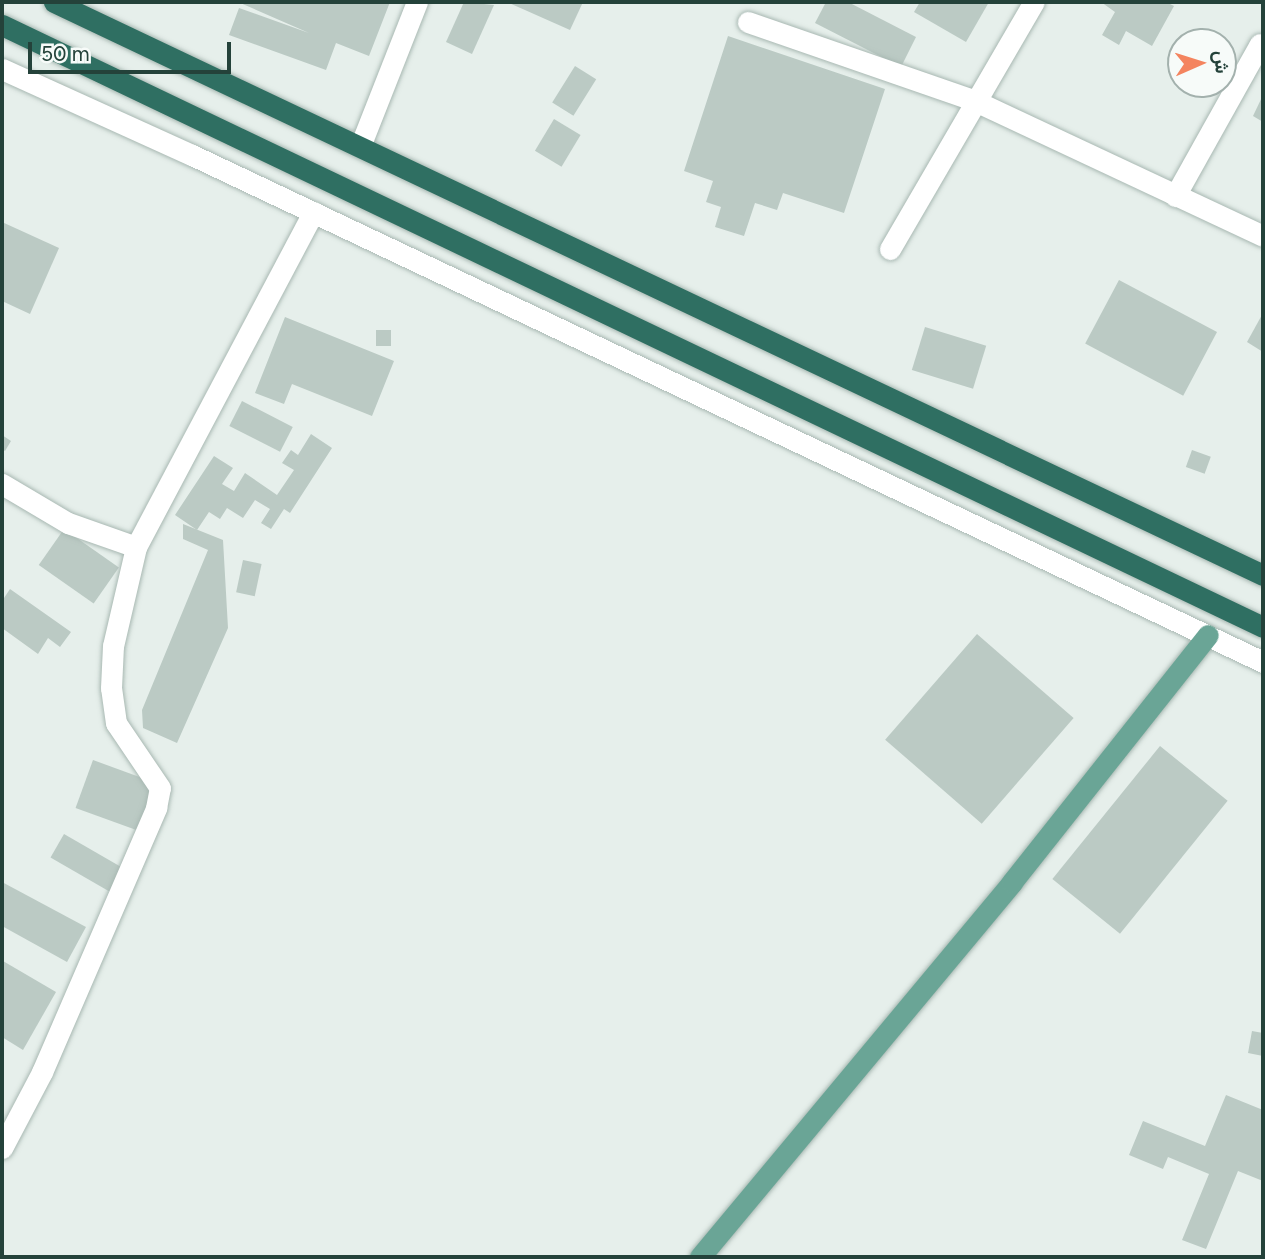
<!DOCTYPE html>
<html>
<head>
<meta charset="utf-8">
<style>
	body { margin:0 }
	#map { position:relative; width:1265px; height:1259px; overflow:hidden; background:#e6efeb; font-family:Figtree,Vazirmatn,sans-serif }
	div>[style] { position:absolute }
	.building>* { inset:0; background:#bbcac4; transform-origin:0 0 }
	.roads { filter:drop-shadow(0 0 2px #a8b8b2) drop-shadow(0 0 2px #a8b8b2) }
	.minor>* { height:21px; margin:-10.5px; padding:0 10.5px; transform-origin:10.5px; border-radius:10.5px; background:#fff }
	.major>* { height:21px; margin:-10.5px; padding:0 10.5px; transform-origin:10.5px; border-radius:10.5px; background:#6aa596 }
	.highway>* { height:21px; margin:-10.5px; padding:0 10.5px; transform-origin:10.5px; border-radius:10.5px; background:#2f6f62 }
	span { translate:-50% -50%; white-space:nowrap; text-align:center; line-height:1.15; -webkit-text-stroke:6px #f7fbf9; paint-order:stroke }
	.frame { position:absolute; inset:0; border:4px solid #24423a; pointer-events:none }
	.north { position:absolute; left:1167px; top:28px; width:70px; height:70px; box-sizing:border-box; background:#f7fbf9; border:2px solid #a3b1ad; border-radius:50%; rotate:87deg; font-size:19px; font-weight:700; line-height:28px; text-align:center; color:#24423a }
	.north::after { content:''; display:block; margin:auto; width:24px; height:32px; background:#f4845f; clip-path:polygon(50% 0,100% 100%,50% 72%,0 100%) }
	.scale { position:absolute; left:28px; top:42px; width:203px; height:32px; box-sizing:border-box; border:4px solid #24423a; border-top:0; padding-left:9px; font-size:21px; line-height:24px; white-space:nowrap; color:#24423a; -webkit-text-stroke:5px #f7fbf9; paint-order:stroke }
</style>
</head>
<body>
<div id="map">
	<div class="building">
		<i style="clip-path:polygon(238px 2px,390px 2px,369px 56px,336px 43px,326px 70px,229px 35px,239px 8px,309px 33px)"></i>
		<i style="clip-path:polygon(464px 2px,494px 5px,472px 54px,446px 42px)"></i>
		<i style="clip-path:polygon(507px 2px,583px 2px,570px 30px)"></i>
		<i style="clip-path:polygon(826px 2px,848px 2px,916px 37px,901px 67px,815px 23px)"></i>
		<i style="clip-path:polygon(920px 2px,989px 2px,966px 42px,914px 12px)"></i>
		<i style="clip-path:polygon(1101px 2px,1166px 2px,1174px 6px,1152px 46px,1126px 31px,1119px 45px,1102px 35px,1115px 12px)"></i>
		<i style="clip-path:polygon(728px 36px,885px 89px,844px 213px,783px 193px,777px 210px,755px 203px,744px 236px,715px 227px,721px 207px,706px 202px,713px 181px,684px 171px)"></i>
		<i style="left:575px;top:66px;width:25px;height:43px;rotate:32deg"></i>
		<i style="clip-path:polygon(1263px 95px,1263px 122px,1253px 116px)"></i>
		<i style="left:554px;top:119px;width:31px;height:37px;rotate:31deg"></i>
		<i style="clip-path:polygon(2px 222px,59px 248px,30px 314px,2px 301px)"></i>
		<i style="left:1119px;top:280px;width:111px;height:72px;rotate:28deg"></i>
		<i style="clip-path:polygon(1263px 313px,1263px 352px,1247px 342px)"></i>
		<i style="clip-path:polygon(285px 317px,394px 361px,372px 416px,292px 384px,284px 404px,255px 393px)"></i>
		<i style="left:925px;top:327px;width:64px;height:45px;rotate:17deg"></i>
		<i style="left:376px;top:330px;width:15px;height:16px"></i>
		<i style="left:242px;top:401px;width:57px;height:28px;rotate:27deg"></i>
		<i style="clip-path:polygon(311px 434px,332px 448px,290px 513px,284px 509px,271px 529px,261px 523px,270px 509px,255px 500px,243px 518px,227px 508px,220px 519px,209px 512px,197px 530px,175px 515px,214px 456px,233px 468px,222px 484px,234px 491px,245px 473px,277px 495px,294px 470px,282px 463px,291px 450px,298px 455px)"></i>
		<i style="clip-path:polygon(2px 435px,11px 441px,5px 451px,2px 449px)"></i>
		<i style="left:1192px;top:450px;width:20px;height:18px;rotate:20deg"></i>
		<i style="clip-path:polygon(183px 524px,223px 540px,228px 628px,177px 743px,143px 728px,142px 710px,208px 550px,183px 539px)"></i>
		<i style="left:64px;top:529px;width:67px;height:44px;rotate:35deg"></i>
		<i style="left:243px;top:560px;width:19px;height:33px;rotate:12deg"></i>
		<i style="clip-path:polygon(10px 589px,71px 632px,60px 647px,48px 638px,38px 654px,2px 628px,2px 601px)"></i>
		<i style="left:977px;top:634px;width:128px;height:140px;rotate:41deg"></i>
		<i style="left:1160px;top:746px;width:87px;height:171px;rotate:39deg"></i>
		<i style="left:93px;top:760px;width:72px;height:51px;rotate:20deg"></i>
		<i style="left:64px;top:834px;width:73px;height:27px;rotate:30deg"></i>
		<i style="clip-path:polygon(2px 882px,86px 927px,67px 962px,2px 926px)"></i>
		<i style="clip-path:polygon(3px 961px,56px 992px,23px 1050px,2px 1037px)"></i>
		<i style="clip-path:polygon(1252px 1031px,1263px 1033px,1263px 1056px,1248px 1053px)"></i>
		<i style="clip-path:polygon(1226px 1095px,1263px 1110px,1263px 1181px,1238px 1171px,1206px 1249px,1182px 1240px,1209px 1174px,1168px 1157px,1163px 1169px,1129px 1155px,1143px 1121px,1205px 1146px)"></i>
	</div>
	<div class="roads">
		<div class="minor">
			<i style="left:748px;top:22px;width:238px;rotate:19.1deg"></i>
			<i style="left:973px;top:100px;width:320px;rotate:25.1deg"></i>
			<i style="left:2px;top:69px;width:209px;rotate:24.4deg"></i>
			<i style="left:192px;top:155px;width:1185px;rotate:25.33deg"></i>
			<i style="left:361px;top:144px;width:153px;rotate:-68.5deg"></i>
			<i style="left:1175px;top:196px;width:174px;rotate:-60.8deg"></i>
			<i style="left:890px;top:249px;width:286px;rotate:-59.8deg"></i>
			<i style="left:2px;top:484px;width:77px;rotate:30.6deg"></i>
			<i style="left:68px;top:523px;width:72px;rotate:19.4deg"></i>
			<i style="left:136px;top:547px;width:379px;rotate:-62.1deg"></i>
			<i style="left:2px;top:1148px;width:86px;rotate:-62.2deg"></i>
			<i style="left:42px;top:1072px;width:288px;rotate:-66.6deg"></i>
			<i style="left:156px;top:808px;width:20px;rotate:-79deg"></i>
			<i style="left:160px;top:788px;width:78px;rotate:-124.1deg"></i>
			<i style="left:116px;top:723px;width:35px;rotate:-98deg"></i>
			<i style="left:111px;top:688px;width:42px;rotate:-87.3deg"></i>
			<i style="left:113px;top:646px;width:102px;rotate:-76.9deg"></i>
		</div>
		<div class="major">
			<i style="left:700px;top:1257px;width:488px;rotate:-50.2deg"></i>
			<i style="left:1012px;top:882px;width:315px;rotate:-51.6deg"></i>
		</div>
		<div class="highway">
			<i style="left:54px;top:2px;width:1338px;rotate:25.36deg"></i>
			<i style="left:2px;top:25px;width:1397px;rotate:25.52deg"></i>
		</div>
	</div>
	<div class="frame"></div>
	<div class="north">ش</div>
	<div class="scale">50 m</div>
</div>
</body>
</html>
